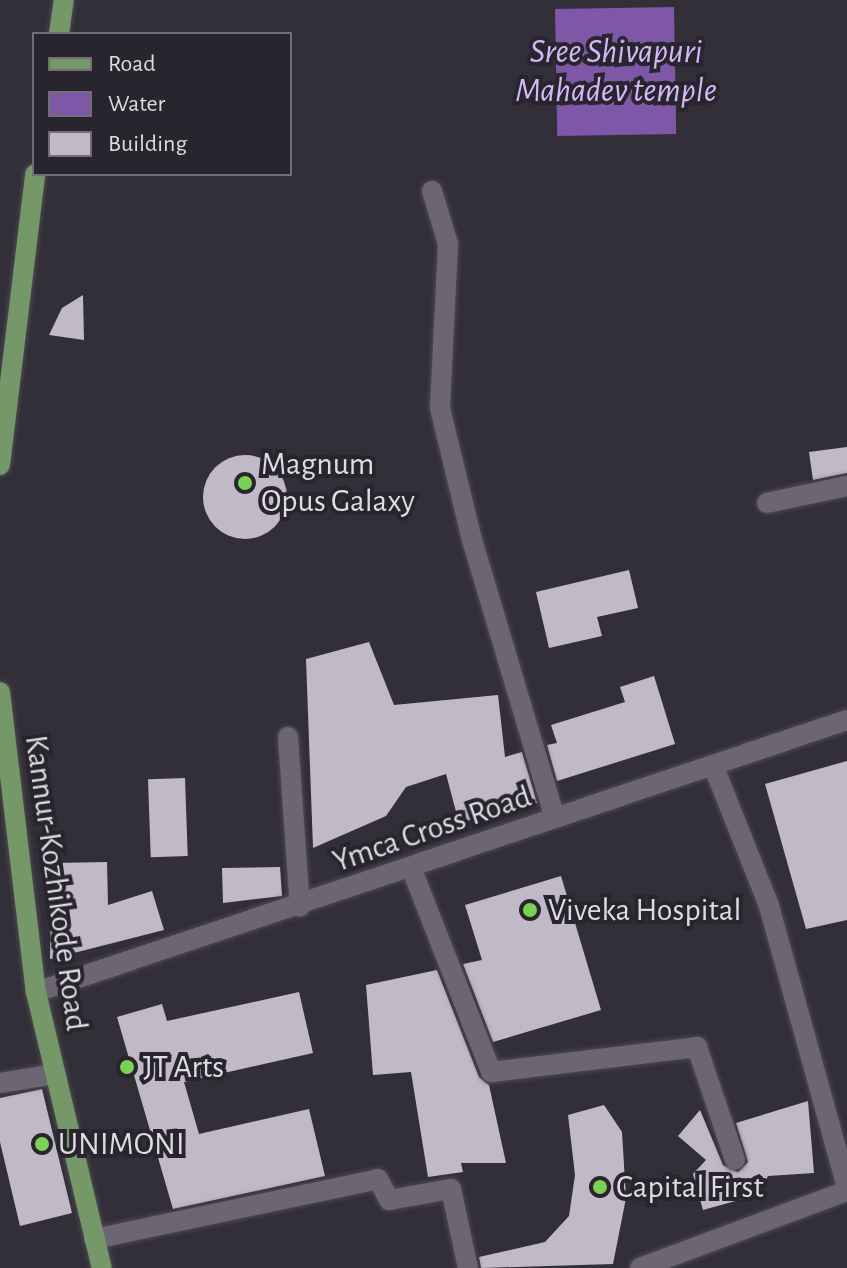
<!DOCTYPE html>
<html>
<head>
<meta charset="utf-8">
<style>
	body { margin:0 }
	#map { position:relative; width:847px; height:1268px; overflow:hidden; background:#332f39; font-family:"Alegreya Sans",sans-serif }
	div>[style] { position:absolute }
	.water>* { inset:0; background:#7e57a6; transform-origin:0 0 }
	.building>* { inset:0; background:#c0bac8; transform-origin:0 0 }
	.round { border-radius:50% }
	.roads { filter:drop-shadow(0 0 2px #4e4a52) drop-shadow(0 0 2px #4e4a52) }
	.street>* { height:20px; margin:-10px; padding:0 10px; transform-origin:10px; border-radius:10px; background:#6c6672 }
	.primary>* { height:20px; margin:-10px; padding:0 10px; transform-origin:10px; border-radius:10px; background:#749868 }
	.dots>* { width:22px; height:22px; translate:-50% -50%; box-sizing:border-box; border:4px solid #29252f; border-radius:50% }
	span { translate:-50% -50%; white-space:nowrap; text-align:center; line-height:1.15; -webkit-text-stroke:8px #29252f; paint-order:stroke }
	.poi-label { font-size:32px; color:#dedbe2 }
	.left { translate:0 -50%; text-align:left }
	.street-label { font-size:32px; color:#dedbe2 }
	.water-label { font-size:34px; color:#d5b8f7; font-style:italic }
	.legend { position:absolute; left:32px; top:32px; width:260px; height:144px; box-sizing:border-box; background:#29252f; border:2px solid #716e77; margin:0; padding:10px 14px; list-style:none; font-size:24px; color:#dedbe2 }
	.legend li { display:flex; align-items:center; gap:16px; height:40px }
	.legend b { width:40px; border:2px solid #716e77 }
</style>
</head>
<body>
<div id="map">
	<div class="water">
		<i style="left:674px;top:7px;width:127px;height:119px;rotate:89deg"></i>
	</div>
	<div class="building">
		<i style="clip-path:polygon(83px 295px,84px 340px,49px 335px,62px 308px)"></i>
		<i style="clip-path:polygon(847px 447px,847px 473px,813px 480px,809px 452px)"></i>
		<i class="round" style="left:203px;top:455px;width:84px;height:84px"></i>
		<i style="clip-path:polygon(629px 570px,638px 608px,597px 617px,602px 636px,549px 648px,536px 592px)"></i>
		<i style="clip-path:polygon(369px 642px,394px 705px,498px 695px,505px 757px,522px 752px,537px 803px,459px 823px,446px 774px,406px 787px,386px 816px,313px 848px,306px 659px)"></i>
		<i style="clip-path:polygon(654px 676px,675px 744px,557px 781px,547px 745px,557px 743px,551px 725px,625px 702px,620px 687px)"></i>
		<i style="clip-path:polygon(847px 761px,847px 920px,806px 929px,765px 784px)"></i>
		<i style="left:185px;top:778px;width:78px;height:37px;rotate:88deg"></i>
		<i style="clip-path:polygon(107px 862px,108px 905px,152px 891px,164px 930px,50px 959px,52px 863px)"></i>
		<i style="clip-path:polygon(280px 867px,282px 896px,223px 903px,222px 868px)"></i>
		<i style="clip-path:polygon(561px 876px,601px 1010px,493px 1042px,463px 964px,482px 960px,465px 905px)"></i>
		<i style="clip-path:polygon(437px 970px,479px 1077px,489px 1085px,506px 1163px,461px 1163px,463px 1172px,428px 1177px,411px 1072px,373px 1075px,366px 985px)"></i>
		<i style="clip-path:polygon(299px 992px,313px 1053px,184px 1082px,199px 1134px,309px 1109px,325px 1176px,173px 1209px,117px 1017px,162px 1004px,167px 1021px)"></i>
		<i style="clip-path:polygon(42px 1089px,72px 1213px,20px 1226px,0 1142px,0 1098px)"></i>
		<i style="clip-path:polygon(808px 1101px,814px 1173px,768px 1176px,757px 1195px,703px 1210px,693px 1174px,706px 1160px,678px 1136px,700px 1110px,723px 1165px,738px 1172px,748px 1162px,736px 1123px)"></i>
		<i style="clip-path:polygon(604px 1105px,622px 1132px,626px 1198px,613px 1264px,481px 1268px,479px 1257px,545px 1242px,569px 1216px,575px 1175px,568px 1115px)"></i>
	</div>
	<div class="roads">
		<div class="street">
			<i style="left:432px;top:191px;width:55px;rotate:73.2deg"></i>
			<i style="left:448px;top:244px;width:164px;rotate:92.8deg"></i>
			<i style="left:440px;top:408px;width:136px;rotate:76.4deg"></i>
			<i style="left:472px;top:540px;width:290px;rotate:73.4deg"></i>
			<i style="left:767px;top:503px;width:82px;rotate:-12deg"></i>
			<i style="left:288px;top:737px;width:170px;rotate:86deg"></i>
			<i style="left:713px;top:765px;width:152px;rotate:68.3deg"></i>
			<i style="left:769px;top:906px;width:293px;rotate:74.5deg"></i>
			<i style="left:412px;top:870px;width:217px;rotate:68.6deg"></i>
			<i style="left:491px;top:1072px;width:208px;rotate:-6.9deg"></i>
			<i style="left:697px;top:1047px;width:119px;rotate:71.4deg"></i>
			<i style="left:36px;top:992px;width:855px;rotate:-18.54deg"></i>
			<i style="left:0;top:1083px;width:56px;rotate:-9.3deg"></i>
			<i style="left:94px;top:1239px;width:290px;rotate:-11.9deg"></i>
			<i style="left:378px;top:1179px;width:24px;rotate:62deg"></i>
			<i style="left:389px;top:1200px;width:63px;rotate:-10.1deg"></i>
			<i style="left:451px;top:1189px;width:81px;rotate:77.9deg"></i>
			<i style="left:640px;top:1268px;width:221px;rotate:-20.4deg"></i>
		</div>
		<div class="primary">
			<i style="left:59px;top:34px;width:34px;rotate:-82deg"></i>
			<i style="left:0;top:465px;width:293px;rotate:-83.1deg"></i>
			<i style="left:0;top:692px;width:302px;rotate:83.2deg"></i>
			<i style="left:36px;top:992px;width:284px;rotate:76.6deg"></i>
		</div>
	</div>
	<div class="dots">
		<i style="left:245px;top:483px;background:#7ad156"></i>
		<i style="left:530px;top:910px;background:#7ad156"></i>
		<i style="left:127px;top:1067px;background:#7ad156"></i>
		<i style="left:42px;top:1144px;background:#7ad156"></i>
		<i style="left:600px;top:1187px;background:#7ad156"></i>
	</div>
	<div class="poi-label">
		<span class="left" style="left:261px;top:483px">Magnum<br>Opus Galaxy</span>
		<span class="left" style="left:548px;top:910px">Viveka Hospital</span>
		<span class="left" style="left:143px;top:1067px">JT Arts</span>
		<span class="left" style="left:58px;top:1144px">UNIMONI</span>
		<span class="left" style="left:616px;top:1187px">Capital First</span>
	</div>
	<div class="street-label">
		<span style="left:432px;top:829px;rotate:-19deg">Ymca Cross Road</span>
		<span style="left:56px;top:883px;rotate:82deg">Kannur-Kozhikode Road</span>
	</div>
	<div class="water-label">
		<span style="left:616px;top:72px">Sree Shivapuri<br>Mahadev temple</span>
	</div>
	<ul class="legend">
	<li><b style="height:10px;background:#749868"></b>Road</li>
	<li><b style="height:22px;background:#7e57a6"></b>Water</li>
	<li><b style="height:22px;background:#c0bac8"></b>Building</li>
	</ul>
</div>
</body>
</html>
